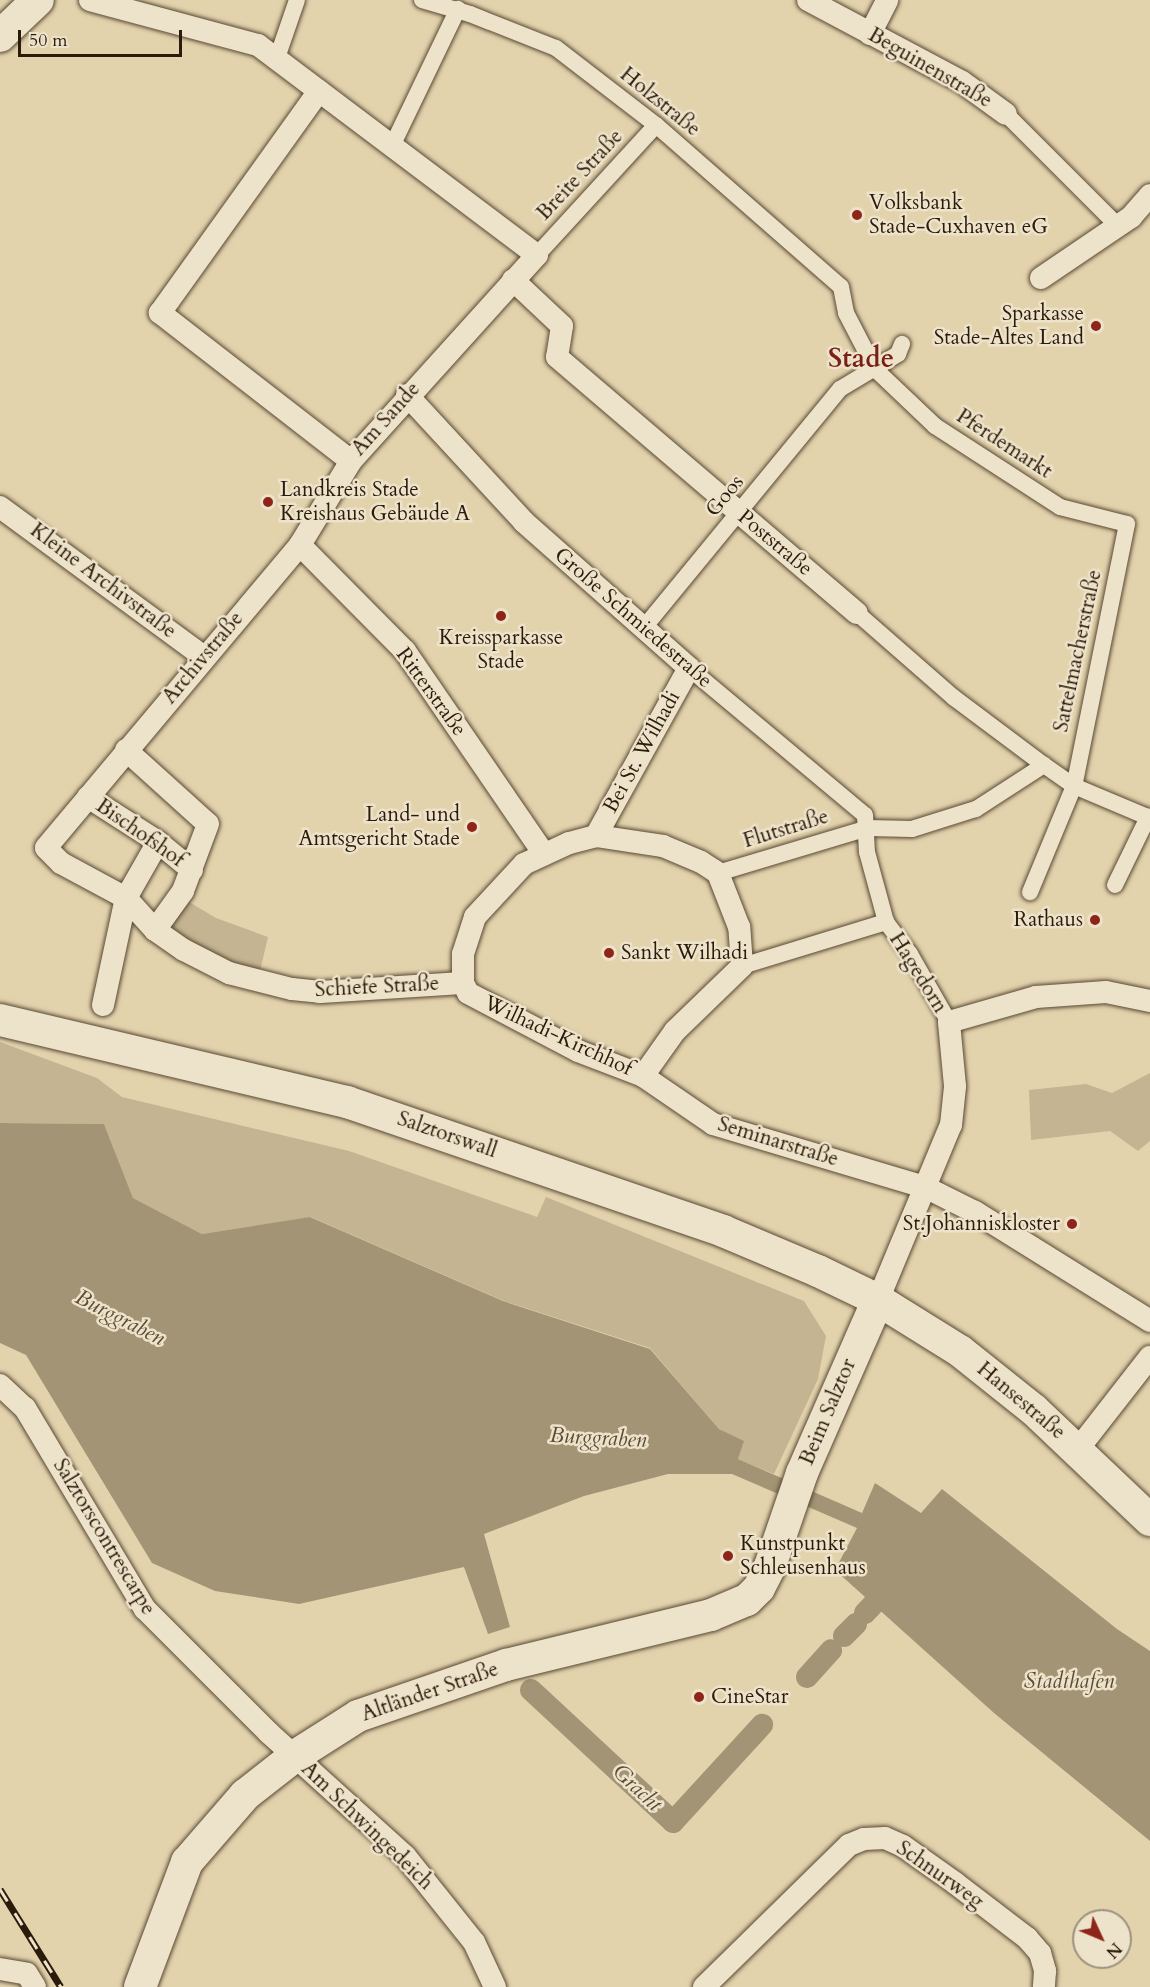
<!DOCTYPE html>
<html>
<head>
<meta charset="utf-8">
<style>
	body { margin:0 }
	#map { position:relative; width:1150px; height:1987px; overflow:hidden; background:#e3d3ad; font-family:Cardo,serif }
	div>[style] { position:absolute }
	.green>* { inset:0; background:#c4b491 }
	.water>* { inset:0; background:#a49476 }
	.canal>* { height:22px; margin:-11px; padding:0 11px; transform-origin:11px; border-radius:11px; background:#a49476 }
	.roads { filter:drop-shadow(0 0 2px #594933) drop-shadow(0 0 2px #594933) }
	.pedestrian>* { height:16px; margin:-8px; padding:0 8px; transform-origin:8px; border-radius:8px; background:#ede2ca }
	.minor>* { height:22px; margin:-11px; padding:0 11px; transform-origin:11px; border-radius:11px; background:#ede2ca }
	.secondary>* { height:32px; margin:-16px; padding:0 16px; transform-origin:16px; border-radius:16px; background:#ede2ca }
	.rail>* { height:7px; margin-top:-3.5px; transform-origin:0; background:repeating-linear-gradient(90deg,#ede2ca 0 14px,#2b1b0a 0 28px); box-sizing:border-box; border-block:2px solid #2b1b0a }
	.dots>* { width:16px; height:16px; translate:-50% -50%; box-sizing:border-box; border:3px solid #ede2ca; border-radius:50% }
	span { translate:-50% -50%; white-space:nowrap; text-align:center; line-height:1.15; -webkit-text-stroke:5px #ede2ca; paint-order:stroke }
	.street-label { font-size:21px; color:#2b1b0a }
	.poi-label { font-size:21px; color:#2b1b0a }
	.left { translate:0 -50%; text-align:left }
	.right { translate:-100% -50%; text-align:right }
	.water-label { font-size:22px; color:#5b4b35; font-style:italic }
	.district-label { font-size:27px; color:#7a1f14; font-weight:700 }
	.north { position:absolute; left:1072px; top:1909px; width:60px; height:60px; box-sizing:border-box; background:#ede2ca; border:2px solid #9f927d; border-radius:50%; rotate:134deg; font-size:16px; font-weight:700; line-height:24px; text-align:center; color:#2b1b0a }
	.north::after { content:''; display:block; margin:auto; width:21px; height:27px; background:#8f2418; clip-path:polygon(50% 0,100% 100%,50% 72%,0 100%) }
	.scale { position:absolute; left:18px; top:30px; width:164px; height:27px; box-sizing:border-box; border:3px solid #2b1b0a; border-top:0; padding-left:8px; font-size:18px; line-height:21px; white-space:nowrap; color:#2b1b0a; -webkit-text-stroke:4px #ede2ca; paint-order:stroke }
</style>
</head>
<body>
<div id="map">
	<div class="green">
		<i style="clip-path:polygon(189px 902px,216px 918px,268px 937px,260px 971px,220px 961px,171px 930px,171px 923px)"></i>
		<i style="clip-path:polygon(0 1042px,97px 1078px,122px 1097px,349px 1151px,537px 1217px,546px 1197px,804px 1301px,826px 1336px,818px 1379px,774px 1474px,738px 1459px,743px 1441px,719px 1429px,650px 1348px,504px 1301px,311px 1217px,202px 1234px,133px 1198px,104px 1124px,0 1123px)"></i>
		<i style="clip-path:polygon(1150px 1073px,1150px 1141px,1138px 1151px,1110px 1131px,1031px 1140px,1029px 1090px,1086px 1084px,1112px 1093px)"></i>
	</div>
	<div class="water">
		<i style="clip-path:polygon(0 1123px,104px 1124px,133px 1198px,202px 1234px,310px 1217px,503px 1301px,650px 1349px,719px 1429px,744px 1441px,738px 1459px,862px 1513px,875px 1483px,921px 1513px,942px 1489px,1117px 1629px,1150px 1651px,1150px 1841px,994px 1713px,835px 1570px,857px 1528px,732px 1474px,668px 1474px,584px 1496px,484px 1534px,510px 1627px,488px 1634px,464px 1567px,299px 1604px,215px 1591px,152px 1563px,26px 1355px,0 1343px)"></i>
	</div>
	<div class="canal">
		<i style="left:865px;top:1613px;width:44px;rotate:-46.8deg"></i>
		<i style="left:844px;top:1636px;width:17px;rotate:-45deg"></i>
		<i style="left:807px;top:1677px;width:36px;rotate:-48deg"></i>
		<i style="left:531px;top:1690px;width:194px;rotate:42.9deg"></i>
		<i style="left:673px;top:1822px;width:132px;rotate:-47.5deg"></i>
	</div>
	<div class="roads">
		<div class="pedestrian">
			<i style="left:422px;top:0;width:50px;rotate:16.3deg"></i>
			<i style="left:470px;top:14px;width:92px;rotate:21.6deg"></i>
			<i style="left:556px;top:48px;width:126px;rotate:37.6deg"></i>
			<i style="left:656px;top:125px;width:246px;rotate:41.2deg"></i>
			<i style="left:841px;top:287px;width:26px;rotate:79deg"></i>
			<i style="left:846px;top:313px;width:63px;rotate:62.6deg"></i>
			<i style="left:875px;top:369px;width:83px;rotate:43.5deg"></i>
			<i style="left:935px;top:426px;width:149px;rotate:32.9deg"></i>
			<i style="left:1060px;top:507px;width:69px;rotate:14.2deg"></i>
			<i style="left:1127px;top:524px;width:267px;rotate:101.4deg"></i>
			<i style="left:1074px;top:786px;width:115px;rotate:112.5deg"></i>
			<i style="left:277px;top:58px;width:61px;rotate:-71deg"></i>
			<i style="left:1006px;top:114px;width:158px;rotate:45deg"></i>
			<i style="left:393px;top:144px;width:150px;rotate:-64.3deg"></i>
			<i style="left:537px;top:255px;width:176px;rotate:-47.5deg"></i>
			<i style="left:857px;top:613px;width:128px;rotate:41.2deg"></i>
			<i style="left:953px;top:697px;width:114px;rotate:36.8deg"></i>
			<i style="left:1044px;top:765px;width:37px;rotate:35deg"></i>
			<i style="left:1074px;top:786px;width:82px;rotate:22.8deg"></i>
			<i style="left:642px;top:630px;width:312px;rotate:-50.6deg"></i>
			<i style="left:840px;top:389px;width:68px;rotate:-31.1deg"></i>
			<i style="left:898px;top:354px;width:11px;rotate:-68deg"></i>
			<i style="left:689px;top:668px;width:229px;rotate:39.9deg"></i>
			<i style="left:865px;top:815px;width:37px;rotate:87deg"></i>
			<i style="left:867px;top:852px;width:73px;rotate:74.8deg"></i>
			<i style="left:886px;top:922px;width:40px;rotate:53deg"></i>
			<i style="left:910px;top:954px;width:78px;rotate:60.2deg"></i>
			<i style="left:718px;top:873px;width:157px;rotate:-16.7deg"></i>
			<i style="left:868px;top:828px;width:44px;rotate:1.3deg"></i>
			<i style="left:912px;top:829px;width:67px;rotate:-17.4deg"></i>
			<i style="left:976px;top:809px;width:81px;rotate:-32.9deg"></i>
			<i style="left:1115px;top:885px;width:76px;rotate:-64.1deg"></i>
			<i style="left:742px;top:966px;width:151px;rotate:-17deg"></i>
		</div>
		<div class="minor">
			<i style="left:90px;top:0;width:174px;rotate:15deg"></i>
			<i style="left:258px;top:45px;width:349px;rotate:37deg"></i>
			<i style="left:537px;top:255px;width:278px;rotate:132.1deg"></i>
			<i style="left:351px;top:461px;width:242px;rotate:-142.2deg"></i>
			<i style="left:160px;top:313px;width:273px;rotate:-54.4deg"></i>
			<i style="left:808px;top:0;width:174px;rotate:28deg"></i>
			<i style="left:962px;top:82px;width:54px;rotate:36deg"></i>
			<i style="left:870px;top:34px;width:38px;rotate:-63deg"></i>
			<i style="left:1041px;top:278px;width:109px;rotate:-34.1deg"></i>
			<i style="left:1131px;top:217px;width:29px;rotate:-49deg"></i>
			<i style="left:513px;top:280px;width:67px;rotate:43.2deg"></i>
			<i style="left:562px;top:326px;width:31px;rotate:99deg"></i>
			<i style="left:557px;top:357px;width:394px;rotate:40.5deg"></i>
			<i style="left:407px;top:395px;width:173px;rotate:47.3deg"></i>
			<i style="left:524px;top:522px;width:220px;rotate:41.5deg"></i>
			<i style="left:689px;top:668px;width:192px;rotate:119deg"></i>
			<i style="left:351px;top:461px;width:98px;rotate:121.3deg"></i>
			<i style="left:300px;top:545px;width:395px;rotate:130deg"></i>
			<i style="left:46px;top:848px;width:21px;rotate:45deg"></i>
			<i style="left:61px;top:863px;width:74px;rotate:28.3deg"></i>
			<i style="left:126px;top:898px;width:43px;rotate:47.8deg"></i>
			<i style="left:155px;top:930px;width:35px;rotate:35deg"></i>
			<i style="left:184px;top:950px;width:51px;rotate:27.1deg"></i>
			<i style="left:229px;top:973px;width:65px;rotate:14.3deg"></i>
			<i style="left:292px;top:989px;width:28px;rotate:6deg"></i>
			<i style="left:320px;top:992px;width:143px;rotate:-3.6deg"></i>
			<i style="left:0;top:507px;width:253px;rotate:36.3deg"></i>
			<i style="left:300px;top:545px;width:149px;rotate:45.3deg"></i>
			<i style="left:405px;top:651px;width:246px;rotate:55.6deg"></i>
			<i style="left:126px;top:750px;width:110px;rotate:42.1deg"></i>
			<i style="left:208px;top:824px;width:72px;rotate:110.5deg"></i>
			<i style="left:183px;top:891px;width:48px;rotate:125.7deg"></i>
			<i style="left:88px;top:797px;width:83px;rotate:32.7deg"></i>
			<i style="left:158px;top:842px;width:44px;rotate:39.5deg"></i>
			<i style="left:103px;top:1005px;width:109px;rotate:-77.9deg"></i>
			<i style="left:126px;top:898px;width:64px;rotate:-60.3deg"></i>
			<i style="left:643px;top:1076px;width:55px;rotate:-54.6deg"></i>
			<i style="left:675px;top:1031px;width:93px;rotate:-44.1deg"></i>
			<i style="left:742px;top:966px;width:39px;rotate:-94deg"></i>
			<i style="left:739px;top:927px;width:58px;rotate:-111.3deg"></i>
			<i style="left:718px;top:873px;width:20px;rotate:-147deg"></i>
			<i style="left:701px;top:862px;width:41px;rotate:-157.2deg"></i>
			<i style="left:663px;top:846px;width:68px;rotate:-171.5deg"></i>
			<i style="left:596px;top:836px;width:28px;rotate:165deg"></i>
			<i style="left:569px;top:843px;width:50px;rotate:155deg"></i>
			<i style="left:524px;top:864px;width:72px;rotate:132.8deg"></i>
			<i style="left:475px;top:917px;width:39px;rotate:108deg"></i>
			<i style="left:463px;top:954px;width:29px;rotate:90deg"></i>
			<i style="left:463px;top:983px;width:11px;rotate:63deg"></i>
			<i style="left:468px;top:993px;width:124px;rotate:27.8deg"></i>
			<i style="left:578px;top:1051px;width:70px;rotate:21deg"></i>
			<i style="left:643px;top:1076px;width:85px;rotate:34.4deg"></i>
			<i style="left:713px;top:1124px;width:221px;rotate:16.6deg"></i>
			<i style="left:925px;top:1187px;width:56px;rotate:26.6deg"></i>
			<i style="left:975px;top:1212px;width:206px;rotate:31.9deg"></i>
			<i style="left:878px;top:1300px;width:190px;rotate:-67.4deg"></i>
			<i style="left:951px;top:1125px;width:39px;rotate:-84deg"></i>
			<i style="left:955px;top:1086px;width:64px;rotate:-95.4deg"></i>
			<i style="left:949px;top:1022px;width:91px;rotate:-16deg"></i>
			<i style="left:1036px;top:997px;width:70px;rotate:-4.1deg"></i>
			<i style="left:1106px;top:992px;width:45px;rotate:11.6deg"></i>
			<i style="left:0;top:1385px;width:34px;rotate:43deg"></i>
			<i style="left:25px;top:1408px;width:234px;rotate:59.2deg"></i>
			<i style="left:145px;top:1609px;width:175px;rotate:45deg"></i>
			<i style="left:269px;top:1733px;width:183px;rotate:42.1deg"></i>
			<i style="left:405px;top:1856px;width:110px;rotate:51.3deg"></i>
			<i style="left:474px;top:1942px;width:50px;rotate:65deg"></i>
			<i style="left:1078px;top:1449px;width:117px;rotate:-52deg"></i>
			<i style="left:0;top:1969px;width:27px;rotate:10deg"></i>
			<i style="left:27px;top:1974px;width:15px;rotate:58deg"></i>
			<i style="left:704px;top:1987px;width:203px;rotate:-44.4deg"></i>
			<i style="left:849px;top:1845px;width:16px;rotate:-22deg"></i>
			<i style="left:864px;top:1839px;width:21px;rotate:-3deg"></i>
			<i style="left:885px;top:1838px;width:20px;rotate:24deg"></i>
			<i style="left:903px;top:1846px;width:64px;rotate:35.4deg"></i>
			<i style="left:955px;top:1883px;width:91px;rotate:37.4deg"></i>
			<i style="left:1027px;top:1938px;width:20px;rotate:49deg"></i>
			<i style="left:1040px;top:1953px;width:19px;rotate:74deg"></i>
			<i style="left:1045px;top:1971px;width:16px;rotate:94deg"></i>
		</div>
		<div class="secondary">
			<i style="left:0;top:36px;width:52px;rotate:-43.5deg"></i>
			<i style="left:0;top:1020px;width:357px;rotate:13.3deg"></i>
			<i style="left:347px;top:1102px;width:398px;rotate:18.9deg"></i>
			<i style="left:723px;top:1231px;width:103px;rotate:22.8deg"></i>
			<i style="left:818px;top:1271px;width:67px;rotate:25.8deg"></i>
			<i style="left:878px;top:1300px;width:97px;rotate:31.9deg"></i>
			<i style="left:960px;top:1351px;width:95px;rotate:38.6deg"></i>
			<i style="left:1034px;top:1410px;width:160px;rotate:43.5deg"></i>
			<i style="left:140px;top:1987px;width:134px;rotate:-69.4deg"></i>
			<i style="left:187px;top:1862px;width:89px;rotate:-49.1deg"></i>
			<i style="left:245px;top:1795px;width:63px;rotate:-38deg"></i>
			<i style="left:295px;top:1756px;width:75px;rotate:-32.4deg"></i>
			<i style="left:358px;top:1716px;width:157px;rotate:-19deg"></i>
			<i style="left:506px;top:1665px;width:211px;rotate:-13.7deg"></i>
			<i style="left:711px;top:1615px;width:39px;rotate:-23deg"></i>
			<i style="left:747px;top:1600px;width:17px;rotate:-45deg"></i>
			<i style="left:759px;top:1588px;width:25px;rotate:-63deg"></i>
			<i style="left:770px;top:1566px;width:98px;rotate:-71deg"></i>
			<i style="left:802px;top:1473px;width:189px;rotate:-66.3deg"></i>
		</div>
	</div>
	<div class="rail">
		<i style="left:0;top:1889px;width:115px;rotate:58.1deg"></i>
	</div>
	<div class="dots">
		<i style="left:857px;top:215px;background:#8f2418"></i>
		<i style="left:1096px;top:326px;background:#8f2418"></i>
		<i style="left:268px;top:502px;background:#8f2418"></i>
		<i style="left:501px;top:616px;background:#8f2418"></i>
		<i style="left:472px;top:827px;background:#8f2418"></i>
		<i style="left:1095px;top:920px;background:#8f2418"></i>
		<i style="left:609px;top:953px;background:#8f2418"></i>
		<i style="left:1072px;top:1224px;background:#8f2418"></i>
		<i style="left:728px;top:1556px;background:#8f2418"></i>
		<i style="left:699px;top:1697px;background:#8f2418"></i>
	</div>
	<div class="street-label">
		<span style="left:930px;top:68px;rotate:30deg">Beguinenstraße</span>
		<span style="left:660px;top:102px;rotate:39deg">Holzstraße</span>
		<span style="left:580px;top:175px;rotate:-47deg">Breite Straße</span>
		<span style="left:386px;top:419px;rotate:-48deg">Am Sande</span>
		<span style="left:1004px;top:444px;rotate:33deg">Pferdemarkt</span>
		<span style="left:725px;top:496px;rotate:-51deg">Goos</span>
		<span style="left:775px;top:543px;rotate:40deg">Poststraße</span>
		<span style="left:103px;top:581px;rotate:37deg">Kleine Archivstraße</span>
		<span style="left:633px;top:618px;rotate:41deg">Große Schmiedestraße</span>
		<span style="left:1078px;top:651px;rotate:-78deg">Sattelmacherstraße</span>
		<span style="left:203px;top:658px;rotate:-50deg">Archivstraße</span>
		<span style="left:431px;top:692px;rotate:54deg">Ritterstraße</span>
		<span style="left:642px;top:752px;rotate:-61deg">Bei St. Wilhadi</span>
		<span style="left:786px;top:829px;rotate:-17deg">Flutstraße</span>
		<span style="left:140px;top:833px;rotate:35deg">Bischofshof</span>
		<span style="left:918px;top:973px;rotate:58deg">Hagedorn</span>
		<span style="left:377px;top:987px;rotate:-3deg">Schiefe Straße</span>
		<span style="left:558px;top:1036px;rotate:25deg">Wilhadi-Kirchhof</span>
		<span style="left:447px;top:1135px;rotate:19deg">Salztorswall</span>
		<span style="left:778px;top:1142px;rotate:17deg">Seminarstraße</span>
		<span style="left:1021px;top:1401px;rotate:40deg">Hansestraße</span>
		<span style="left:828px;top:1412px;rotate:-67deg">Beim Salztor</span>
		<span style="left:104px;top:1537px;rotate:59deg">Salztorscontrescarpe</span>
		<span style="left:430px;top:1692px;rotate:-19deg">Altländer Straße</span>
		<span style="left:367px;top:1826px;rotate:44deg">Am Schwingedeich</span>
		<span style="left:940px;top:1875px;rotate:35deg">Schnurweg</span>
	</div>
	<div class="poi-label">
		<span class="left" style="left:869px;top:215px">Volksbank<br>Stade-Cuxhaven eG</span>
		<span class="right" style="left:1084px;top:326px">Sparkasse<br>Stade-Altes Land</span>
		<span class="left" style="left:280px;top:502px">Landkreis Stade<br>Kreishaus Gebäude A</span>
		<span style="left:501px;top:650px">Kreissparkasse<br>Stade</span>
		<span class="right" style="left:460px;top:827px">Land- und<br>Amtsgericht Stade</span>
		<span class="right" style="left:1083px;top:920px">Rathaus</span>
		<span class="left" style="left:621px;top:953px">Sankt Wilhadi</span>
		<span class="right" style="left:1060px;top:1224px">St.Johanniskloster</span>
		<span class="left" style="left:740px;top:1556px">Kunstpunkt<br>Schleusenhaus</span>
		<span class="left" style="left:711px;top:1697px">CineStar</span>
	</div>
	<div class="water-label">
		<span style="left:120px;top:1318px;rotate:27deg">Burggraben</span>
		<span style="left:598px;top:1438px;rotate:3deg">Burggraben</span>
		<span style="left:1069px;top:1682px">Stadthafen</span>
		<span style="left:637px;top:1788px;rotate:43deg">Gracht</span>
	</div>
	<div class="district-label">
		<span style="left:861px;top:359px">Stade</span>
	</div>
	<div class="north">N</div>
	<div class="scale">50 m</div>
</div>
</body>
</html>
